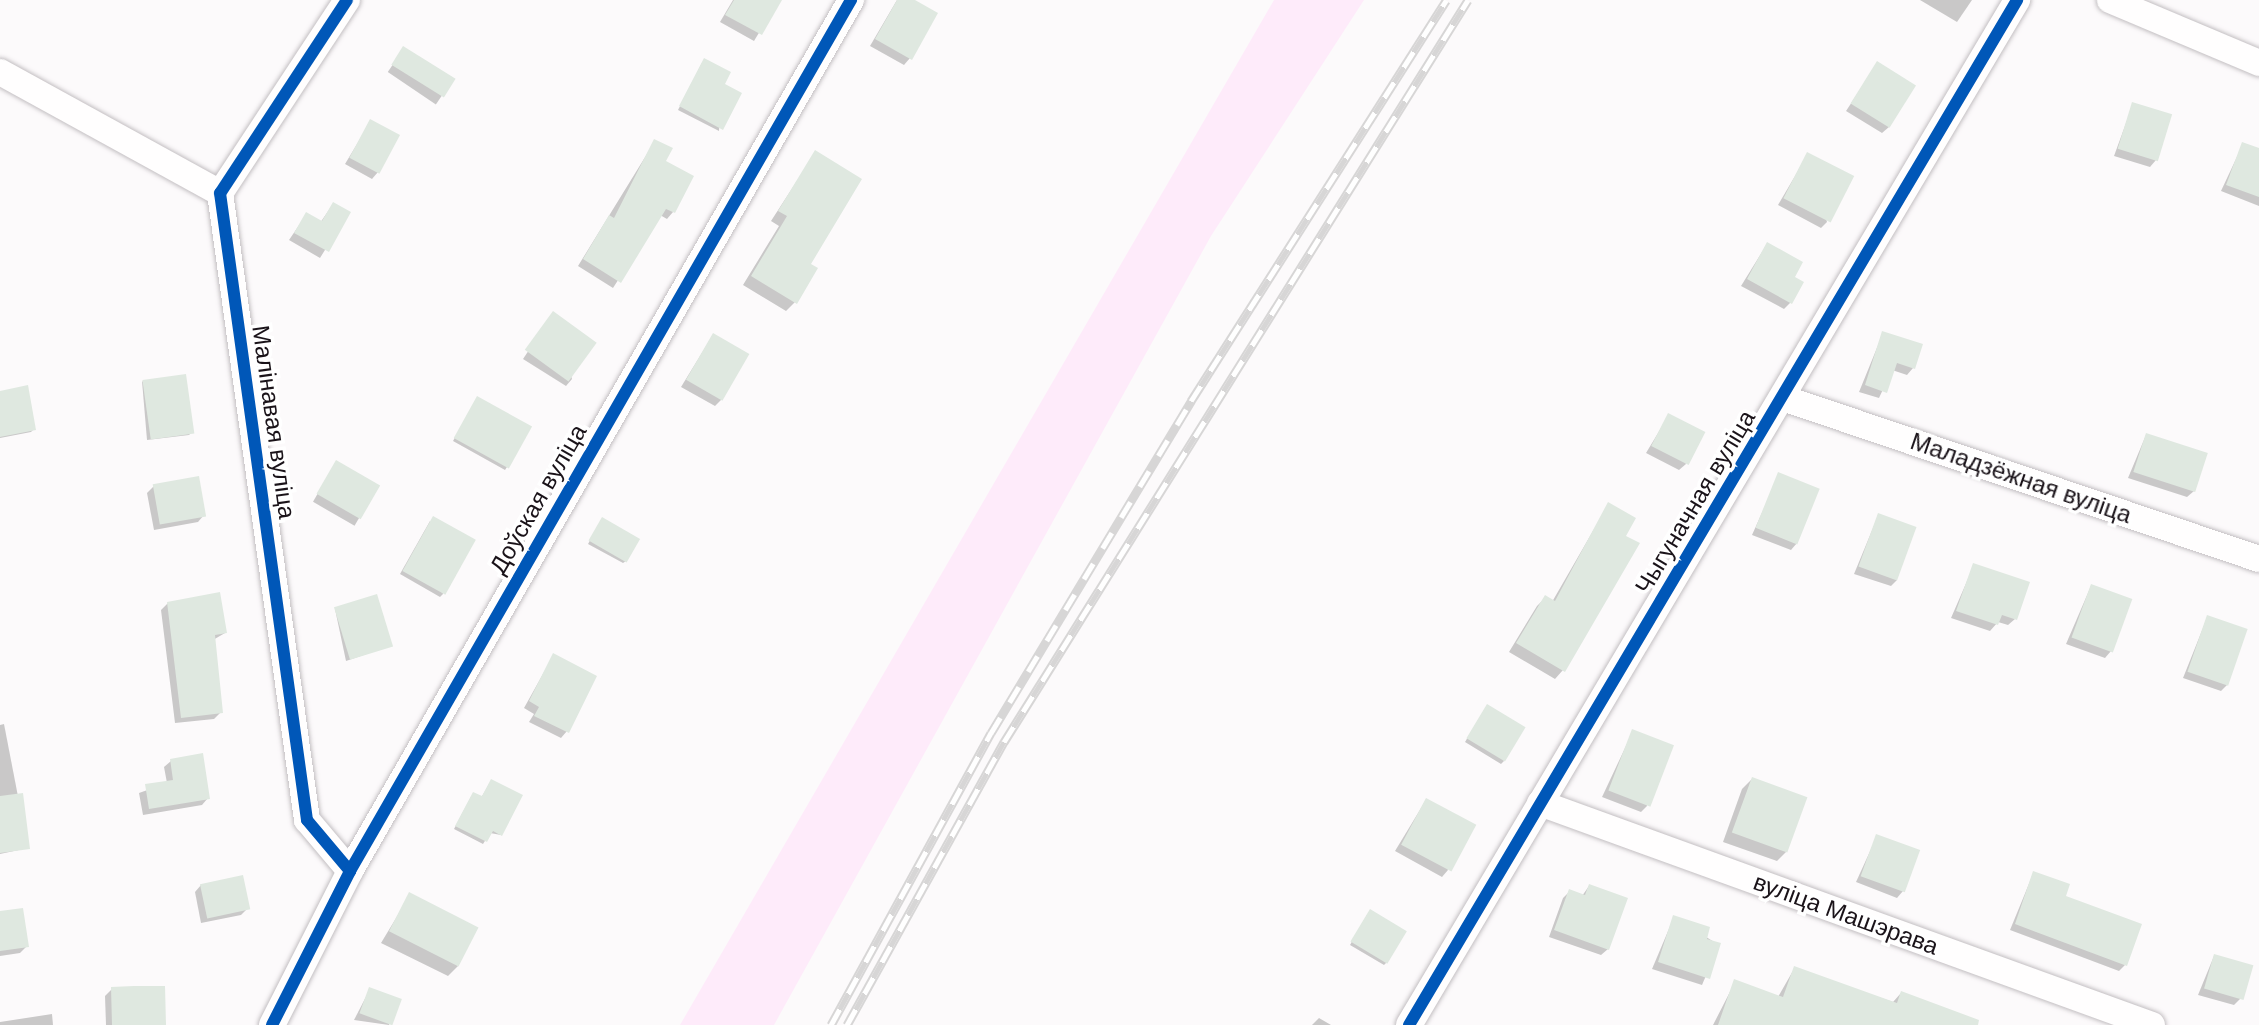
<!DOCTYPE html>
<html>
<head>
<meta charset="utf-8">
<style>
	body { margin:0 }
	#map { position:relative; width:2259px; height:1025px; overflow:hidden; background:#fcfafb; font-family:Arial,sans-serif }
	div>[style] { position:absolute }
	.green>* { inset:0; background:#feebfa }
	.shadow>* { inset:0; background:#0003; transform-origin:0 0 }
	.building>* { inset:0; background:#dfe8e0; transform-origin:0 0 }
	.roads { filter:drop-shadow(0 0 2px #c3bfc2) drop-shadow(0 0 2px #c3bfc2) }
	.street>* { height:26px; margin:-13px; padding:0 13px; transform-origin:13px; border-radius:13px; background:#fffefe }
	.rail>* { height:9px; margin-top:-4.5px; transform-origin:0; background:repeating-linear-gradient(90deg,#fff 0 18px,#d7d6d6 0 36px); box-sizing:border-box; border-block:2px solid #d7d6d6 }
	.cycleway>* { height:12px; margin:-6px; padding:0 6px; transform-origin:6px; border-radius:6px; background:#0057b8 }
	span { translate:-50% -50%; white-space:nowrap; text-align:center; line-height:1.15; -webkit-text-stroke:7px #fff; paint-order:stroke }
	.street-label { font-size:24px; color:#1a1319 }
</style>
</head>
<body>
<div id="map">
	<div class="green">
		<i style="clip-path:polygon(1274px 0,1364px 0,1211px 236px,774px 1025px,680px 1025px)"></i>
	</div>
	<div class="shadow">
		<i style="clip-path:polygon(733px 0,779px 0,754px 41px,720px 22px)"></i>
		<i style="clip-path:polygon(897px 0,911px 0,910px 58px,904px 65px,870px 46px)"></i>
		<i style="clip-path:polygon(1920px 0,1972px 0,1957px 22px)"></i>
		<i style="left:404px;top:48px;width:58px;height:29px;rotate:34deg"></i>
		<i style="clip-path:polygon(702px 63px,722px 85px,719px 131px,678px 110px)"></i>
		<i style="clip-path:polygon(1877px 64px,1889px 127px,1882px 133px,1846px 111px)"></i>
		<i style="clip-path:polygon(2133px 104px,2156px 160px,2150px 167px,2114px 156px)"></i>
		<i style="clip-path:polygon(371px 121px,378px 172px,372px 179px,345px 164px)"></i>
		<i style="clip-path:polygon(655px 141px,673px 212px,667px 219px,660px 215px,613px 288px,578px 266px)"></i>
		<i style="clip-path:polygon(2243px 144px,2259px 150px,2259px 206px,2221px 191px)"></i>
		<i style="clip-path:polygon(815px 153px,809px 264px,795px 302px,786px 311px,743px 285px,779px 226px,771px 221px)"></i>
		<i style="clip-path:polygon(1808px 154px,1827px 222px,1821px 228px,1778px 205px)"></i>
		<i style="clip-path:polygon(333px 204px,348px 213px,320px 258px,289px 240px,306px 215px,320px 223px)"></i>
		<i style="clip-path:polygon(1767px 244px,1792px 278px,1790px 303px,1784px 309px,1741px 286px)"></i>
		<i style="clip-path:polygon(553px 314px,572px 379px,566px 386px,523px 359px)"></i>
		<i style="clip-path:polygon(1883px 333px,1913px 368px,1907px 375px,1892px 370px,1879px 398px,1859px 392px)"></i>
		<i style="clip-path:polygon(713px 335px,722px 399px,715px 406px,681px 387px)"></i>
		<i style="clip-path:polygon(142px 381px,192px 432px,189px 435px,147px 440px)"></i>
		<i style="clip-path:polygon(0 393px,34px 429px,31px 432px,0 438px)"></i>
		<i style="clip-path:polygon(475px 401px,507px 467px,505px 470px,453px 441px)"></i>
		<i style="clip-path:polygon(1669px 415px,1686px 464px,1679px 470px,1646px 453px)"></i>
		<i style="clip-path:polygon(2146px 435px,2194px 491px,2187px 497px,2128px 478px)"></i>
		<i style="left:336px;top:462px;width:48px;height:46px;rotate:30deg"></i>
		<i style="clip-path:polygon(1779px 475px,1797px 543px,1791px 550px,1752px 535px)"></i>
		<i style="clip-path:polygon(154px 486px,204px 515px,198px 522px,154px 530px,147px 493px)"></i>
		<i style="clip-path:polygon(1608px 505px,1563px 670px,1555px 679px,1509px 652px,1537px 606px,1545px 598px,1552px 602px)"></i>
		<i style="clip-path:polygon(1878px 516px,1897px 580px,1891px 586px,1854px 574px)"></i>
		<i style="clip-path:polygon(430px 521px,443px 594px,440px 597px,400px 574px)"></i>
		<i style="clip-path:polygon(600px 522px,626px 561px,623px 563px,588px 544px)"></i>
		<i style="clip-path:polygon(1974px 565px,2015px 619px,2008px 625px,1998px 622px,1990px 631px,1951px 618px)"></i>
		<i style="clip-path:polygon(2091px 586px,2111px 651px,2105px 658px,2066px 644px)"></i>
		<i style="clip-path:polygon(168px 603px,225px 633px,213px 640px,220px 713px,214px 719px,175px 723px,161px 610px)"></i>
		<i style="clip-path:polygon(335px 609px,390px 646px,346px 661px)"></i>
		<i style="clip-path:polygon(2207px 618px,2228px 684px,2221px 691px,2183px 678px)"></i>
		<i style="clip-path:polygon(553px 656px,567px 731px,561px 738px,529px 722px,534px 714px,524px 708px)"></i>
		<i style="clip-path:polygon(1485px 709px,1504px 761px,1501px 764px,1465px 742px)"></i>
		<i style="clip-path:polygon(4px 724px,28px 848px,0 854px,0 725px)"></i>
		<i style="clip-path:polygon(1633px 731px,1647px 806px,1641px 812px,1602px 797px)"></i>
		<i style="clip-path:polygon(171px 761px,208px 798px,202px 805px,143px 815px,139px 793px,167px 783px,164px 767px)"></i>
		<i style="clip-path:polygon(1752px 779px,1787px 851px,1777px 861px,1723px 842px,1742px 789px)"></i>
		<i style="clip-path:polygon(491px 781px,501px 835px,490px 833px,483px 844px,454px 829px,471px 797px,481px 798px)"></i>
		<i style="clip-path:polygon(1426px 800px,1448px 870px,1442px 877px,1395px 851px)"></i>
		<i style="clip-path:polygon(1877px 836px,1903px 891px,1897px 898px,1856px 882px)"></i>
		<i style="clip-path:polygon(2033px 874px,2064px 897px,2125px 965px,2119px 971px,2010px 930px)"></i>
		<i style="clip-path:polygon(201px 885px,248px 908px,241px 915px,201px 923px,195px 892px)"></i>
		<i style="clip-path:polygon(1589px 886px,1608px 949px,1601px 955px,1549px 937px,1563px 898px,1569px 892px,1582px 896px)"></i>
		<i style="clip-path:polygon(410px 895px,458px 966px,448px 976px,381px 943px)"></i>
		<i style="clip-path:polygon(0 913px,27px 946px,20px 953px,0 956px)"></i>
		<i style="clip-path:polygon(1367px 915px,1387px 962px,1384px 965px,1350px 945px)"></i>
		<i style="clip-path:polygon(1674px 917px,1719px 945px,1702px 985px,1652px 969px)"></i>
		<i style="clip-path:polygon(2214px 956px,2241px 998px,2234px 1005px,2198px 995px)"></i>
		<i style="clip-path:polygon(1794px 969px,1893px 1002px,1901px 993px,1963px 1025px,1713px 1025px,1735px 982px,1778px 997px)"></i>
		<i style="clip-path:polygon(112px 989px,164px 1025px,106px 1025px,105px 996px)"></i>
		<i style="clip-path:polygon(370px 989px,399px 1000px,389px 1025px,354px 1020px)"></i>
		<i style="clip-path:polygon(52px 1014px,53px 1025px,0 1025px,0 1022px)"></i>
		<i style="clip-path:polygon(1319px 1018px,1331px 1025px,1312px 1025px)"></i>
	</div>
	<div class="building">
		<i style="clip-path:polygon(734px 0,782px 0,762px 35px,725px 15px)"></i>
		<i style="clip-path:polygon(897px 0,915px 0,938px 13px,912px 60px,875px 39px)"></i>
		<i style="left:403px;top:46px;width:62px;height:22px;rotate:32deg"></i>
		<i style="clip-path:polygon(704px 58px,731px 72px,725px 84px,742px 93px,723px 130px,679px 106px)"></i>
		<i style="left:1877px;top:61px;width:46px;height:50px;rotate:32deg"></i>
		<i style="left:2132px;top:102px;width:42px;height:49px;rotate:17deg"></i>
		<i style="left:370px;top:119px;width:34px;height:44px;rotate:28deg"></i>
		<i style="clip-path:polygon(654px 139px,673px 148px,666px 161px,694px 176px,675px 213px,666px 209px,621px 283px,583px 259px,609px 215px,614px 218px)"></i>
		<i style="clip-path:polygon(2242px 142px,2259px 148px,2259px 197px,2226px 185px)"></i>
		<i style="clip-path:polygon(815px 150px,862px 179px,811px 264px,818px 268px,797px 304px,751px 276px,787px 216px,778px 211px)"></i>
		<i style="left:1807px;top:152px;width:53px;height:52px;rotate:27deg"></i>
		<i style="clip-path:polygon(333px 202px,351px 212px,329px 252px,294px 233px,306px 212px,322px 221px)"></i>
		<i style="clip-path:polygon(1767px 242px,1803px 262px,1795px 277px,1804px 282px,1792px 304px,1747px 279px)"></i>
		<i style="left:553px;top:311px;width:54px;height:48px;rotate:36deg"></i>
		<i style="clip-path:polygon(1882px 331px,1923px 344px,1915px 369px,1897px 363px,1887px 393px,1865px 385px)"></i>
		<i style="left:713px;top:333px;width:42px;height:54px;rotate:30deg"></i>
		<i style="left:186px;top:374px;width:60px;height:44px;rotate:82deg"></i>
		<i style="clip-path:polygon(28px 385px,36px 430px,0 437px,0 391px)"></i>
		<i style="left:477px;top:396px;width:63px;height:48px;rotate:29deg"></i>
		<i style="left:1668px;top:413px;width:42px;height:37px;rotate:27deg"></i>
		<i style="left:2146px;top:433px;width:65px;height:41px;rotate:18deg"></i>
		<i style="left:336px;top:460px;width:51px;height:39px;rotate:30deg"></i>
		<i style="left:1778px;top:472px;width:45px;height:60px;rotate:22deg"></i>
		<i style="left:199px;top:476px;width:41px;height:47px;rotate:80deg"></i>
		<i style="clip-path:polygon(1608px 502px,1636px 518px,1626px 536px,1640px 543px,1565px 672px,1516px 643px,1545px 595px,1555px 601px)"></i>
		<i style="left:1878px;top:513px;width:41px;height:57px;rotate:20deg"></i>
		<i style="left:433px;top:516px;width:49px;height:63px;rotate:29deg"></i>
		<i style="left:602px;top:517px;width:44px;height:27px;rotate:30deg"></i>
		<i style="clip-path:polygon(1973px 563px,2030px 582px,2017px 620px,2002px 615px,1998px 625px,1956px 611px)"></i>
		<i style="left:2091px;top:584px;width:44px;height:57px;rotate:20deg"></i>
		<i style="clip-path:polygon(220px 592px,227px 633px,215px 635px,223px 713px,181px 718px,167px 602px)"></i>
		<i style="left:377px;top:594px;width:55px;height:45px;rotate:73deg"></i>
		<i style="left:2207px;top:615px;width:43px;height:60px;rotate:19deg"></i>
		<i style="clip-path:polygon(553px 653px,597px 676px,569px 733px,534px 716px,539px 707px,529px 701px)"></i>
		<i style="left:1487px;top:704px;width:45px;height:40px;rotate:31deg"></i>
		<i style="left:1632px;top:729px;width:45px;height:66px;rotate:21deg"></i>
		<i style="clip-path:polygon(203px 753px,210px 799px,149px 809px,145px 784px,173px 780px,170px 759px)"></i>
		<i style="left:1752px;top:777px;width:59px;height:59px;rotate:20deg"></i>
		<i style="clip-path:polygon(491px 779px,523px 795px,502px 836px,493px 831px,487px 842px,455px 826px,473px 792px,482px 796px)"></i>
		<i style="clip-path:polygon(23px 793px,30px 849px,0 853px,0 796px)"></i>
		<i style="left:1426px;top:798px;width:57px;height:53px;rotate:28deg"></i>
		<i style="left:1876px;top:834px;width:47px;height:45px;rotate:20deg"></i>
		<i style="clip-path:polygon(2033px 871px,2070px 884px,2066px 896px,2142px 924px,2127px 966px,2015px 924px)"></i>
		<i style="left:243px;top:875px;width:35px;height:44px;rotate:78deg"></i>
		<i style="clip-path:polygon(1589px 884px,1628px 898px,1609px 950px,1554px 930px,1569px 889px,1585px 895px)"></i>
		<i style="left:409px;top:892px;width:78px;height:44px;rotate:27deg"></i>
		<i style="clip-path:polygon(23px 908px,29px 947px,0 951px,0 911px)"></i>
		<i style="left:1370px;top:909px;width:43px;height:38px;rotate:31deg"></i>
		<i style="clip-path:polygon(1673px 915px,1710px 927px,1707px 939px,1721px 943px,1710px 979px,1658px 962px)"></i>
		<i style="left:2214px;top:954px;width:41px;height:36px;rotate:16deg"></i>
		<i style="clip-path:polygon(1794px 966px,1897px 1003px,1901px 991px,1979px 1020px,1978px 1025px,1718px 1025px,1734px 979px,1783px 997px)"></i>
		<i style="clip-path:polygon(134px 986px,165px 986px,166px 1025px,112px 1025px,111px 987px)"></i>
		<i style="left:369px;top:987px;width:35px;height:28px;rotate:20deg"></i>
	</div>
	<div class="roads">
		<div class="street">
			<i style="left:347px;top:0;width:231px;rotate:123.3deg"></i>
			<i style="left:220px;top:193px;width:633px;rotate:82.1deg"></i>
			<i style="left:307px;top:820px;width:67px;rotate:49.9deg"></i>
			<i style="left:2110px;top:0;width:162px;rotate:22.9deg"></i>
			<i style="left:0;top:72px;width:251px;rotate:28.8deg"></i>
			<i style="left:1783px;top:398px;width:502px;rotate:18.69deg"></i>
			<i style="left:1540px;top:803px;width:651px;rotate:19.94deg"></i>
			<i style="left:272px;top:1025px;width:173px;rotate:-63.1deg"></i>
			<i style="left:350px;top:871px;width:1005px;rotate:-60.09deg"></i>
			<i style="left:1409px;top:1025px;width:1192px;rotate:-59.32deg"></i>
		</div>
	</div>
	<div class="rail">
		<i style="left:831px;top:1025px;width:333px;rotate:-61.3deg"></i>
		<i style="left:991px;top:733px;width:388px;rotate:-58.9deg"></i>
		<i style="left:1191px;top:401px;width:475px;rotate:-57.5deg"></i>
		<i style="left:847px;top:1025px;width:324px;rotate:-61deg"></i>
		<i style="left:1004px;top:742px;width:875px;rotate:-57.98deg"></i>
	</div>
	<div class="cycleway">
		<i style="left:347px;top:0;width:231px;rotate:123.3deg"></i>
		<i style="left:220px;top:193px;width:633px;rotate:82.1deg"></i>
		<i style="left:307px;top:820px;width:67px;rotate:49.9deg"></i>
		<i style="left:272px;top:1025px;width:173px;rotate:-63.1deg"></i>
		<i style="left:350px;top:871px;width:1005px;rotate:-60.09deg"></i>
		<i style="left:1409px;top:1025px;width:1192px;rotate:-59.32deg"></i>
	</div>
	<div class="street-label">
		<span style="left:274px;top:422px;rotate:82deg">Малінавая вуліца</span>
		<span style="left:2021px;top:478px;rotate:19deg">Маладзёжная вуліца</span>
		<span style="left:538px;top:499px;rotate:-60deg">Доўская вуліца</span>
		<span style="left:1695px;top:502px;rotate:-59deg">Чыгуначная вуліца</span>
		<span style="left:1846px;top:914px;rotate:20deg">вуліца Машэрава</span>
	</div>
</div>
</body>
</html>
